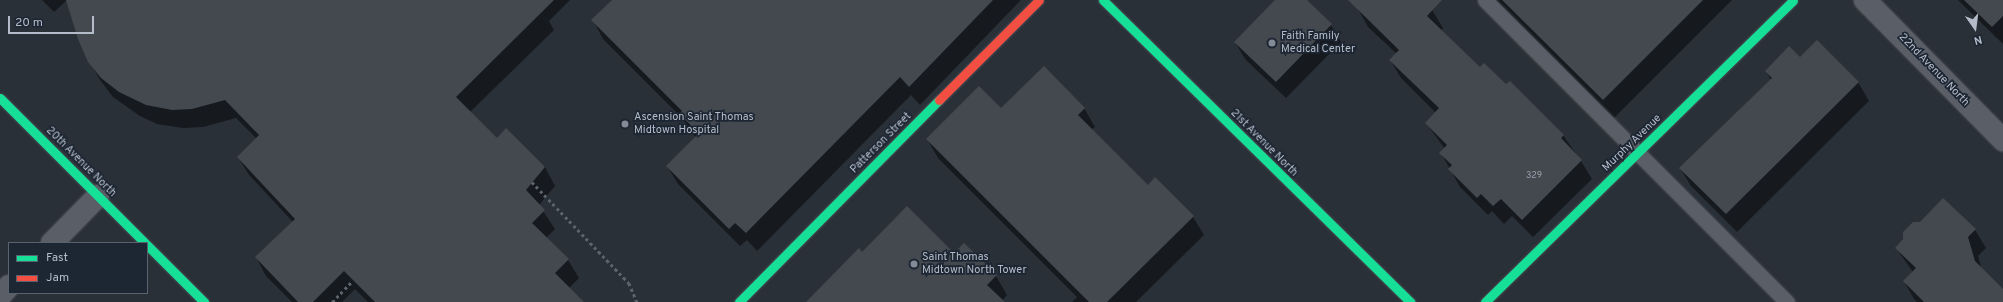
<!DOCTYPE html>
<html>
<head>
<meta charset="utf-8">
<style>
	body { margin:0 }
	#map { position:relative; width:2003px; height:302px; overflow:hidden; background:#2a3038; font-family:Overpass,sans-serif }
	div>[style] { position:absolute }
	.shadow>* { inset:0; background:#0007 }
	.building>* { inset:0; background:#444950 }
	.path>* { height:2.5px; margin-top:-1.25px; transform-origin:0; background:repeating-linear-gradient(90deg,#5d636a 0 3px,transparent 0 6px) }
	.roads { filter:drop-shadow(0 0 1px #484c53) drop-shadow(0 0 1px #484c53) }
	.lane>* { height:15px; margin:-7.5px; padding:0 7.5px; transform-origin:7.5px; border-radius:7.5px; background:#5a5e66 }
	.street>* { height:22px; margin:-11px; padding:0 11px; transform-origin:11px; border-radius:11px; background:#5a5e66 }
	.fast>* { height:9px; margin:-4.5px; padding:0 4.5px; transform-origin:4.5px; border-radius:4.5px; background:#16e098 }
	.jam>* { height:9px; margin:-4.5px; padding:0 4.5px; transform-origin:4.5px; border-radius:4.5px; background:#f24e42 }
	.dots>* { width:11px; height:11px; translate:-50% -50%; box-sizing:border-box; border:2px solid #1d2633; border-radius:50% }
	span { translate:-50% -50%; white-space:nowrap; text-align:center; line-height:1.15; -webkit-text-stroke:3.5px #1d2633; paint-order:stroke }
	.number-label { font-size:9px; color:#989fab }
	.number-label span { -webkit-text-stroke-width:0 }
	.poi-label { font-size:11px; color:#b4bcc9 }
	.left { translate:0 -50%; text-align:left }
	.street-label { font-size:11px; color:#b4bcc9 }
	.legend { position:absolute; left:8px; top:242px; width:140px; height:52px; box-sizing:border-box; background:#1d2633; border:1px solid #59626f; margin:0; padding:5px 7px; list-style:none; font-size:12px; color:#b4bcc9 }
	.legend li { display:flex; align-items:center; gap:8px; height:20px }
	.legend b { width:20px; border:1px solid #59626f }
	.north { position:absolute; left:1955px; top:8px; width:40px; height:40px; -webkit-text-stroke:3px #1d2633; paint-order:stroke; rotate:166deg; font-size:11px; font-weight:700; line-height:16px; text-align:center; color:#b4bcc9 }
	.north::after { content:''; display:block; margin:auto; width:14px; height:18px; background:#b4bcc9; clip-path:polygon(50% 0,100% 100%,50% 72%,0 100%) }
	.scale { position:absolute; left:8px; top:16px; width:86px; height:18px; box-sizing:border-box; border:2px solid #b4bcc9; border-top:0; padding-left:5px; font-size:12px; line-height:14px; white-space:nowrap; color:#b4bcc9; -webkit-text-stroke:3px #1d2633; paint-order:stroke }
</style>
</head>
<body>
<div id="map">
	<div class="shadow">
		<i style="clip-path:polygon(42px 0,67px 0,54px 12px)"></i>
		<i style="clip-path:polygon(67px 0,570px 0,549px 21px,554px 30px,470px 112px,497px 139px,545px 167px,555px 186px,539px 205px,555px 229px,546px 238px,568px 260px,579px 278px,569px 288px,583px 302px,368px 302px,355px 289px,342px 302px,292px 302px,266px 276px,256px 257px,293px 222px,249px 175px,238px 157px,257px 139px,236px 118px,203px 127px,183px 128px,157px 124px,140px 116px,113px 97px,100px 80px,89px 61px)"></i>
		<i style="clip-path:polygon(613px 0,1021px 0,920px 105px,911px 95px,757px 251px,747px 240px,740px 246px,678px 184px,667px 166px,696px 138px,682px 118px,603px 39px,593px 20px)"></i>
		<i style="clip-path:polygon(1277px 0,1296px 0,1331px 25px,1341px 42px,1286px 98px,1245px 59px,1235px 42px)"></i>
		<i style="clip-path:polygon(1367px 0,1422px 0,1432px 10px,1443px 28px,1440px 31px,1480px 69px,1506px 86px,1563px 135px,1581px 161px,1592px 179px,1533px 237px,1512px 216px,1504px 224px,1492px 211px,1488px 215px,1460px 187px,1441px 153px,1445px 149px,1426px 123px,1436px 113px,1401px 78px,1390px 60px,1397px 54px,1368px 27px,1358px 9px)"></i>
		<i style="clip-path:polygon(1495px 0,1732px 0,1614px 118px)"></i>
		<i style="clip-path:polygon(1958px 0,2003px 0,2003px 44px)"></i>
		<i style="clip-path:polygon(1766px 71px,1858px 82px,1869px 101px,1737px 232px,1691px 186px,1680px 168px,1771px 80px)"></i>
		<i style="clip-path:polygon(1084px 108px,1095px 127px,1091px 130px,1148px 187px,1193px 217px,1204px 235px,1136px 302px,1072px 302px,1077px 297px,938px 158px,927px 139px,1001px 110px)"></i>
		<i style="clip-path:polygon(1943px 200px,1975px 230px,1986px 248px,1978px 256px,1982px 270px,2003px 291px,2003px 302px,1917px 302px,1914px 299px,1904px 281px,1913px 272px,1896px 248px)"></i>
		<i style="clip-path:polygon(964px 244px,996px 276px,1007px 295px,1002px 301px,1003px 302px,807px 302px,862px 253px,954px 255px)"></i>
	</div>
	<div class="building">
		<i style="clip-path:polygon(66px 0,554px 0,456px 97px,497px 138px,506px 128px,545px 167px,526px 190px,545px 210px,532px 223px,569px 259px,555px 273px,584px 302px,375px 302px,344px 271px,313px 302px,298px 302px,255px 257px,295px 219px,237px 157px,259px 135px,225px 100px,192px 109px,172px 110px,146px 105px,119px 92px,101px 78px,88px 62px,78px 39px)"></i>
		<i style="clip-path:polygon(612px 0,993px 0,909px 87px,900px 77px,746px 233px,735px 223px,729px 229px,666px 166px,699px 133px,679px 114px,682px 111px,591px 20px)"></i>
		<i style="clip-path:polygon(1275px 0,1307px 0,1332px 24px,1276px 82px,1234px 42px)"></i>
		<i style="clip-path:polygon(1348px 0,1442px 0,1427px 16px,1480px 67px,1484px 63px,1506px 84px,1510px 81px,1564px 135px,1561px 138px,1582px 160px,1522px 220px,1501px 199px,1493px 206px,1481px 194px,1477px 198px,1448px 169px,1452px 165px,1439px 153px,1447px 145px,1425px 123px,1439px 108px,1389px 60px,1399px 50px)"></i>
		<i style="clip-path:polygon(1502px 0,1703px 0,1603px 100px)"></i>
		<i style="clip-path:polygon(1964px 0,2003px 0,2003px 16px,1992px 27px)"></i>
		<i style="clip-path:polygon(1817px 40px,1859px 82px,1726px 214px,1679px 168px,1772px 78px,1765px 71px,1789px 46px,1800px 57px)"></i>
		<i style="clip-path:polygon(1044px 66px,1085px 108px,1078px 115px,1148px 185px,1155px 177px,1194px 216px,1107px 302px,1089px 302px,926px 139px,979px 86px,1001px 108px)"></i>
		<i style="clip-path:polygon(1943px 198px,1976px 229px,1968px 237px,1975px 261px,2003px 289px,2003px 302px,1924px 302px,1903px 281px,1916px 268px,1895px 248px,1903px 239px,1903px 232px,1913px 222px,1920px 222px)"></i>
		<i style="clip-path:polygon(907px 206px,954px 253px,964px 243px,997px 275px,987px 285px,1005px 302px,806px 302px,859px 248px,862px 252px)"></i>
	</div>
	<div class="path">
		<i style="left:532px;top:182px;width:140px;rotate:46.2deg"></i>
		<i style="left:629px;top:283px;width:21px;rotate:67deg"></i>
		<i style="left:332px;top:302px;width:30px;rotate:-46deg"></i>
	</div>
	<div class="roads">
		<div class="lane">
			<i style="left:1485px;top:0;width:427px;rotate:45deg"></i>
		</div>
		<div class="street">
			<i style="left:1865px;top:0;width:197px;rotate:45.4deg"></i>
			<i style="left:52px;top:243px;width:66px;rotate:-45.6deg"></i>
			<i style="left:0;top:296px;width:13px;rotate:-48deg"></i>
		</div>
		<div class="fast">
			<i style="left:1103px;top:0;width:431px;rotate:44.5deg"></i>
			<i style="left:0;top:98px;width:205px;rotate:45deg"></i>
			<i style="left:147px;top:245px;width:81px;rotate:45deg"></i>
			<i style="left:739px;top:302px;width:284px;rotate:-45.3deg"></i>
			<i style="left:1485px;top:302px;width:431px;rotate:-44.4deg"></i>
		</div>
		<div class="jam">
			<i style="left:939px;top:100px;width:141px;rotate:-45deg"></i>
		</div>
	</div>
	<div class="dots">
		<i style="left:1272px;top:43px;background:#848b96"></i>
		<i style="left:625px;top:124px;background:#848b96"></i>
		<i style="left:914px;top:264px;background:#848b96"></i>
	</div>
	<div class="number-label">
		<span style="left:1534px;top:176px">329</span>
	</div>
	<div class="poi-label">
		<span class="left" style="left:1281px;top:43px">Faith Family<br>Medical Center</span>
		<span class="left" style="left:634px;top:124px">Ascension Saint Thomas<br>Midtown Hospital</span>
		<span class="left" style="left:922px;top:264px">Saint Thomas<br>Midtown North Tower</span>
	</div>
	<div class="street-label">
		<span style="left:1934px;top:70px;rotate:46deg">22nd Avenue North</span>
		<span style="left:881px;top:143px;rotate:-45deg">Patterson Street</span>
		<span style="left:1264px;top:143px;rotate:45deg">21st Avenue North</span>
		<span style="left:1632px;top:143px;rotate:-44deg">Murphy Avenue</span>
		<span style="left:81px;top:162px;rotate:45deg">20th Avenue North</span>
	</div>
	<ul class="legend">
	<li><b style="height:5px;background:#16e098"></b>Fast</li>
	<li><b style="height:5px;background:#f24e42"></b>Jam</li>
	</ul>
	<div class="north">N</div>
	<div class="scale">20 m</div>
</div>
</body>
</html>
